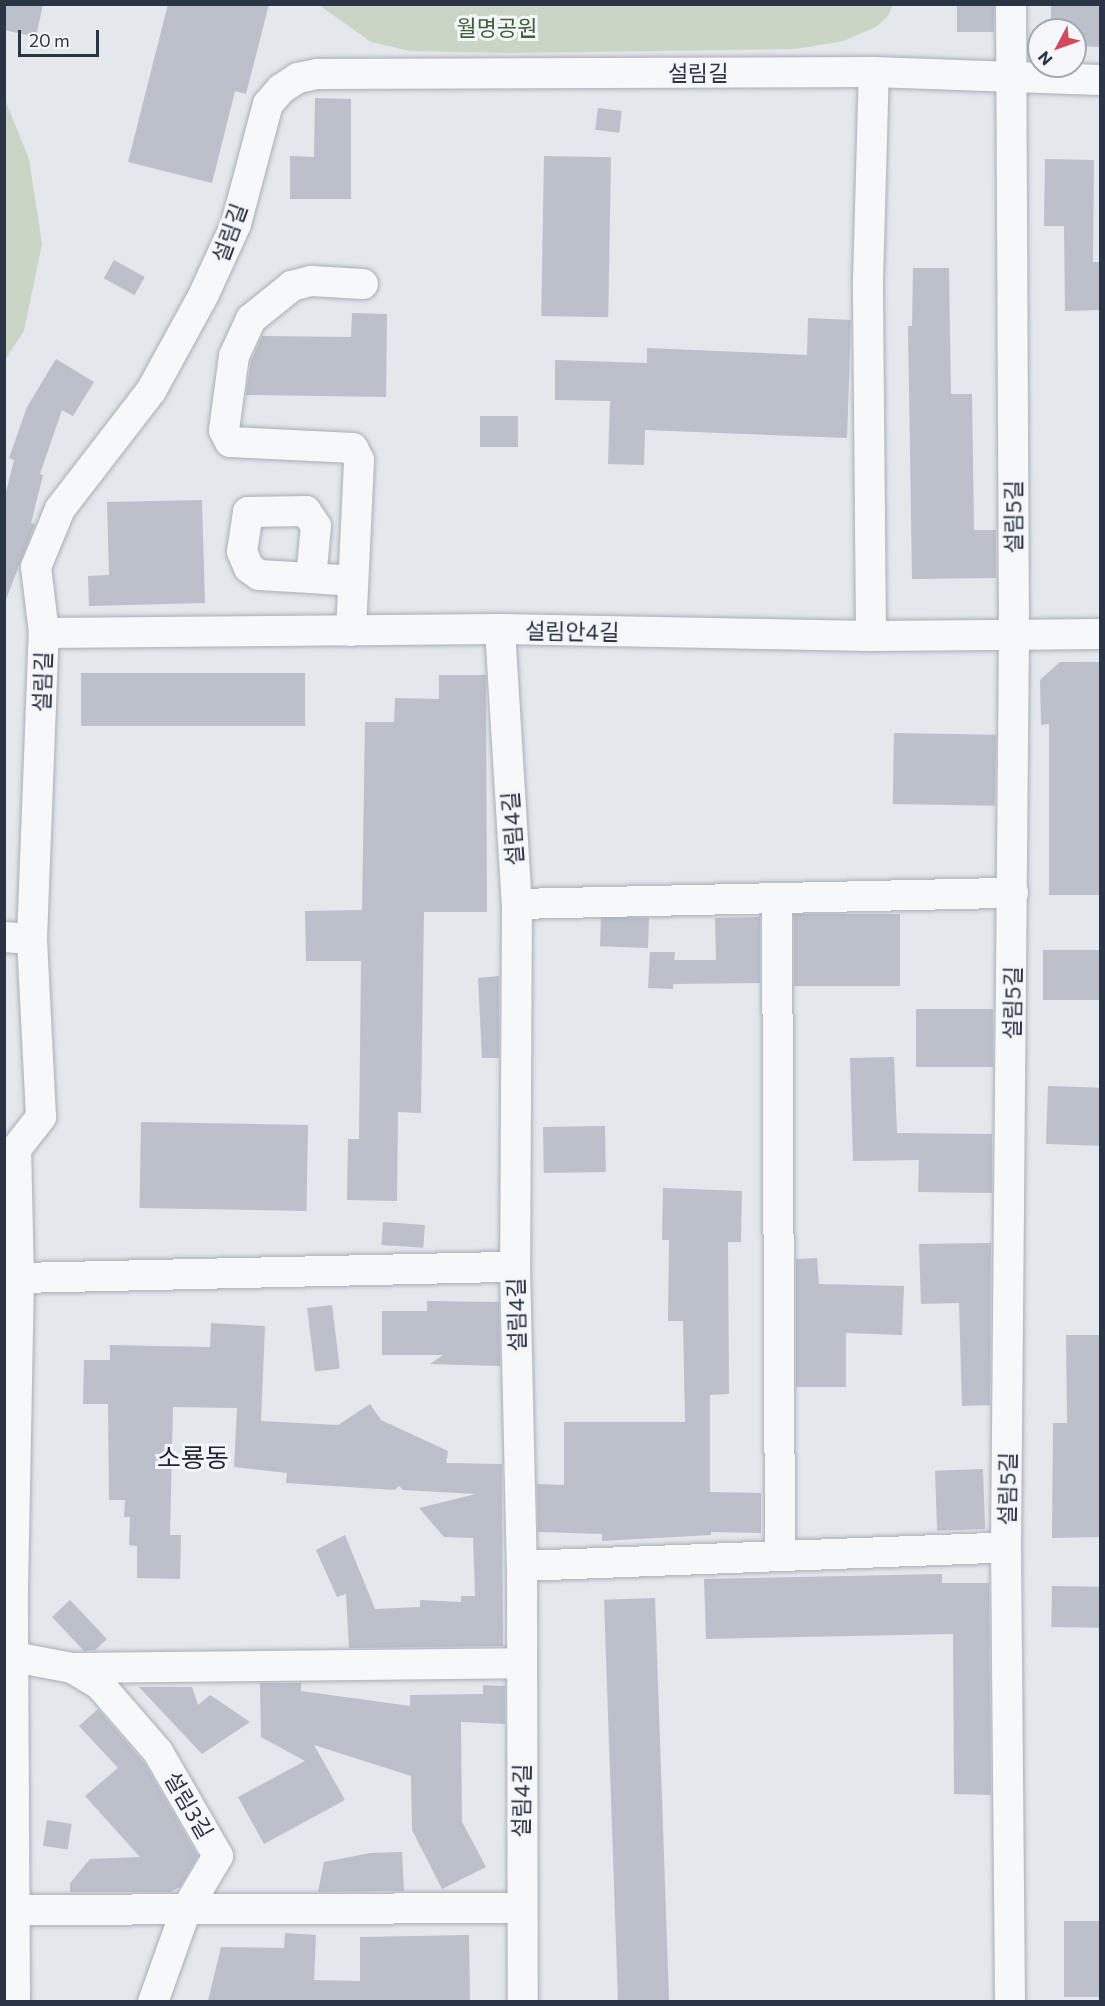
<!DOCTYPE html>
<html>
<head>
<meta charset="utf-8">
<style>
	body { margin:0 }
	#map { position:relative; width:1105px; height:2006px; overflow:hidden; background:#e4e7ec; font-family:Commissioner,"Noto Sans KR",sans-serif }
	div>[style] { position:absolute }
	.green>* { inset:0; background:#c9d6c5 }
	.building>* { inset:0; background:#bbc0ca; transform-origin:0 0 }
	.roads { filter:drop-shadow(0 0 2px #a9aeb7) drop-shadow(0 0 2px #a9aeb7) }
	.minor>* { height:30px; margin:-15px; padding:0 15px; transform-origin:15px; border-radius:15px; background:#f7f8fa }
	span { translate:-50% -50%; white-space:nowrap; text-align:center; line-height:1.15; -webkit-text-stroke:6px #f4f6f9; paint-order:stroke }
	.park-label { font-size:22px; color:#3f6138 }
	.street-label { font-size:22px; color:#2b3445 }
	.quarter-label { font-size:26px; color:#1d2536 }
	.frame { position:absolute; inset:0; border:6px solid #2b3445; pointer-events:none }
	.north { position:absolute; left:1027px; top:18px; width:60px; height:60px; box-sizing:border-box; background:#f4f6f9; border:2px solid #a4a8b1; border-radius:50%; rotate:229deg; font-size:16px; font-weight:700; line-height:24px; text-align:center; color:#2b3445 }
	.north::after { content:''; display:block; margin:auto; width:21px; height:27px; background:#d1495b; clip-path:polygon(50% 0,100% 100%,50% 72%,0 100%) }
	.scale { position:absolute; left:18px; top:30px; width:81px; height:27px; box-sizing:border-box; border:3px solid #2b3445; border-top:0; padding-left:8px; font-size:18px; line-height:21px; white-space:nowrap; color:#2b3445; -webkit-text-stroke:4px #f4f6f9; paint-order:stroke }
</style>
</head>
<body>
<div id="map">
	<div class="green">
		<i style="clip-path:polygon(319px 5px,893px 4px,893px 5px,888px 16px,876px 27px,843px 41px,796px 49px,509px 53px,410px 51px,371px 42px)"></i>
		<i style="clip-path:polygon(4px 97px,29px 159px,42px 244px,24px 331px,5px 360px)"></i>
	</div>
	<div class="building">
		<i style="clip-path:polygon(4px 4px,43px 4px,36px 37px,4px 30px)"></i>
		<i style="clip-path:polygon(168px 4px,269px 4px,246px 94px,235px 91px,212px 183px,128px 162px)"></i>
		<i style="left:957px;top:4px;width:37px;height:28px"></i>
		<i style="clip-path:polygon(1051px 4px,1101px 4px,1101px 47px,1075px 46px,1075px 30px,1051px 30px)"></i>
		<i style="clip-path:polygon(315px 98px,351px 99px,351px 199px,290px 199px,290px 156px,314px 157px)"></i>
		<i style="left:598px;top:108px;width:24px;height:22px;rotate:7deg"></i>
		<i style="left:544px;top:156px;width:67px;height:160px;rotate:1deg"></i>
		<i style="clip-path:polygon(1045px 159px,1094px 160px,1093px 262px,1101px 262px,1101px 310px,1065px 311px,1064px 226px,1044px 226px)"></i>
		<i style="left:114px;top:260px;width:35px;height:21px;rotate:29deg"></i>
		<i style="clip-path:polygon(913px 268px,949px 268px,951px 394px,972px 394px,974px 530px,996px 530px,996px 578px,912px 579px,908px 326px,912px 326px)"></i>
		<i style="clip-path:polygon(352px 313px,387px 314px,386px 397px,246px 395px,251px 361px,262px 336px,351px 337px)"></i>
		<i style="clip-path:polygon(808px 318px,851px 320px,847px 438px,645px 430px,644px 465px,608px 464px,610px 401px,555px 400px,555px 360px,647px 363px,647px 348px,807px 355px)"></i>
		<i style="clip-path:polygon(56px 359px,94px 382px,73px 416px,62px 410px,40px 474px,43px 475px,31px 523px,35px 524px,4px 605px,4px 500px,14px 460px,9px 458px,27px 407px)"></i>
		<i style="left:480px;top:416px;width:38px;height:31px"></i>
		<i style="clip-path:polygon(202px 500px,205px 603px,89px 606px,88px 576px,109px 575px,107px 502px)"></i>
		<i style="clip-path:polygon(1060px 662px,1101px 662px,1101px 895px,1049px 895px,1049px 724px,1041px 725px,1040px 680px)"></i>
		<i style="left:81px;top:673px;width:224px;height:53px"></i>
		<i style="clip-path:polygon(439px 675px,486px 675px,487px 912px,424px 912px,421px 1113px,398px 1112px,397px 1201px,347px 1200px,348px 1139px,359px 1139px,361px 961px,306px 961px,305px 911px,362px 910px,365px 722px,394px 722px,395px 698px,439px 699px)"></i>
		<i style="left:894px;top:733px;width:102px;height:71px;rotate:1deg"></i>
		<i style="left:900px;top:914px;width:72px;height:106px;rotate:90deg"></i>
		<i style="clip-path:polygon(760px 917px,760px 983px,673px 984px,673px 989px,648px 988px,650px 952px,675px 952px,674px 960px,716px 960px,715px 918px)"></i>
		<i style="left:649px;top:918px;width:30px;height:48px;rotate:92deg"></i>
		<i style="left:1101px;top:950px;width:50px;height:58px;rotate:90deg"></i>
		<i style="clip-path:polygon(499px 976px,499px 1058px,482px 1058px,478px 978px)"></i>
		<i style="left:916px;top:1009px;width:77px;height:58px"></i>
		<i style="clip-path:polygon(894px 1057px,897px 1133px,992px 1134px,992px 1193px,918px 1192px,919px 1160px,853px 1161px,850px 1058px)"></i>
		<i style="left:1048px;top:1086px;width:53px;height:58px;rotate:2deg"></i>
		<i style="left:141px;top:1122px;width:167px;height:86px;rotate:1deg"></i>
		<i style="left:605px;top:1126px;width:46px;height:62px;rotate:89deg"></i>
		<i style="clip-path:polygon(663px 1188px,742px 1191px,741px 1242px,728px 1242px,729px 1394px,710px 1395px,710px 1492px,761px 1493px,761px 1533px,711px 1532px,711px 1535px,602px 1541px,602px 1534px,538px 1532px,537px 1484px,564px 1485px,564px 1422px,685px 1422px,683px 1321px,668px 1321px,669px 1240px,662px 1240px)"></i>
		<i style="left:383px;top:1222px;width:42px;height:23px;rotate:4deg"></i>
		<i style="clip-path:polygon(991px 1243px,990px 1405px,962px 1406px,959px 1303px,921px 1304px,919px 1244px)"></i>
		<i style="clip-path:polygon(817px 1258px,819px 1284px,904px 1286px,902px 1335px,846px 1333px,846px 1387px,796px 1387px,796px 1259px)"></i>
		<i style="clip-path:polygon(427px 1301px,499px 1302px,500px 1366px,430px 1364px,443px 1355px,382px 1355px,382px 1311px,427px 1311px)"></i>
		<i style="left:332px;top:1305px;width:64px;height:25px;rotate:83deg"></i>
		<i style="clip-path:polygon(211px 1323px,265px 1326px,261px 1421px,338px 1425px,370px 1404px,381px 1420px,448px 1451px,446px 1463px,502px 1464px,503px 1646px,349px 1648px,346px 1594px,337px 1597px,316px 1550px,345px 1535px,375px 1609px,420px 1607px,420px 1600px,461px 1602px,461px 1596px,475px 1596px,473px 1538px,444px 1537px,419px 1508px,476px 1494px,403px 1490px,399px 1486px,395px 1490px,286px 1483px,287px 1473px,234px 1467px,237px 1408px,173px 1407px,170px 1535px,181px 1535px,180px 1579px,137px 1578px,137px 1546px,129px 1545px,130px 1517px,124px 1517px,125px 1500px,109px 1500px,108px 1404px,83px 1404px,84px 1360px,110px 1360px,110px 1345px,210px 1347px)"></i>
		<i style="clip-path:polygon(1066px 1335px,1101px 1335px,1101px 1537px,1052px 1538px,1053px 1423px,1067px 1423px)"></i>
		<i style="left:983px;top:1469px;width:60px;height:48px;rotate:88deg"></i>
		<i style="clip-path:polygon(942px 1574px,942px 1583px,989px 1583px,991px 1795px,954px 1794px,953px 1634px,706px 1639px,704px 1579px)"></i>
		<i style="left:1052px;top:1586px;width:49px;height:41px;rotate:1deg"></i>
		<i style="left:655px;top:1598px;width:403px;height:51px;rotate:88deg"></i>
		<i style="clip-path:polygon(70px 1600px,107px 1639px,95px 1650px,84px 1651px,52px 1617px)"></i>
		<i style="clip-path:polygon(260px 1683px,301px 1683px,301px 1691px,410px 1706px,410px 1695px,483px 1694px,483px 1685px,505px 1686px,505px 1724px,461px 1722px,462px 1822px,486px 1867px,442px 1889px,412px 1830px,411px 1776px,314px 1745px,345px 1800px,264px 1844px,238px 1797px,305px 1761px,261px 1737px)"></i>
		<i style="clip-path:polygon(139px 1687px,192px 1687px,198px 1705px,210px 1695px,250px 1722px,202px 1754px)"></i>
		<i style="clip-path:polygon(98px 1709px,145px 1764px,198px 1856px,180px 1887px,170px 1892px,70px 1892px,70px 1883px,90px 1859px,140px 1857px,85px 1796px,118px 1768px,79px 1726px)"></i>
		<i style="left:47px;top:1820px;width:25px;height:26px;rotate:9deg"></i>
		<i style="clip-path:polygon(402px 1852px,404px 1891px,318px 1892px,324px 1862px,370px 1853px)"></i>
		<i style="left:1064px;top:1921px;width:37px;height:76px"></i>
		<i style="clip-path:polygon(285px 1933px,316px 1935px,314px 1980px,360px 1981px,360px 1937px,469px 1935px,470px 2001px,208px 2001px,221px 1947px,284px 1948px)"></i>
	</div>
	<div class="roads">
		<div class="minor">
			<i style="left:311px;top:578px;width:52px;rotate:-84.5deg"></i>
			<i style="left:316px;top:526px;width:18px;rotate:-124deg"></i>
			<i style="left:306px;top:511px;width:58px;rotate:179deg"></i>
			<i style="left:248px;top:512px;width:40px;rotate:98.5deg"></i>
			<i style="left:242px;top:552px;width:17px;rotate:66deg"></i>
			<i style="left:249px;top:568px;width:12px;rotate:35deg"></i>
			<i style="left:259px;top:575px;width:52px;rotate:3.3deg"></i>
			<i style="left:311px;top:578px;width:42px;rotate:4.1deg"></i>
			<i style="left:500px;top:629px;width:276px;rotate:86.5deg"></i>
			<i style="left:517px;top:904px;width:363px;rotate:90.3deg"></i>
			<i style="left:515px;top:1267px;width:299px;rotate:88.7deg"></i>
			<i style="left:522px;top:1566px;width:436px;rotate:89.9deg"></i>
			<i style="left:351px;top:631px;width:171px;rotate:-87.3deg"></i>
			<i style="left:359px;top:460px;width:13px;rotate:-117deg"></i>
			<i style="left:353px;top:448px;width:123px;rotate:-177.2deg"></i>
			<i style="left:230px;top:442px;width:13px;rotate:-117deg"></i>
			<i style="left:224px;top:430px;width:75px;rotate:-82.3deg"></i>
			<i style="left:234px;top:356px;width:41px;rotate:-65.3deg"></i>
			<i style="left:251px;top:319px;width:53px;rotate:-38.8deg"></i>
			<i style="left:292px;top:286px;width:20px;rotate:-15deg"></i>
			<i style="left:311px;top:281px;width:52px;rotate:3.3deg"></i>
			<i style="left:44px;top:633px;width:456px;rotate:-0.5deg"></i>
			<i style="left:500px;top:629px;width:371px;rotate:1.1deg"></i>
			<i style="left:871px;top:636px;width:229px;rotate:-0.5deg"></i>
			<i style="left:871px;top:636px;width:355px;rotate:-90.5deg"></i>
			<i style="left:868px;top:281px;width:209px;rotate:-88.4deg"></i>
			<i style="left:777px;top:901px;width:653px;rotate:89.74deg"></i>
			<i style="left:517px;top:904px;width:496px;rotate:-1.3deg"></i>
			<i style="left:4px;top:937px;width:28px;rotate:4deg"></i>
			<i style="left:19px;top:1278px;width:496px;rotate:-1.3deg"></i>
			<i style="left:522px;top:1566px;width:484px;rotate:-2.2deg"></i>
			<i style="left:4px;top:1655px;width:69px;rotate:10.8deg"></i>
			<i style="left:72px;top:1668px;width:450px;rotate:-0.6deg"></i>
			<i style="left:72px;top:1668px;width:33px;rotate:31deg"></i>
			<i style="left:100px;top:1685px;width:89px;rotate:49.1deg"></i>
			<i style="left:158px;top:1752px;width:120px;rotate:60deg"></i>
			<i style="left:218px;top:1856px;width:63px;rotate:120.7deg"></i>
			<i style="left:186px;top:1910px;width:98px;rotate:109.7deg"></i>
			<i style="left:4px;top:1910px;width:516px;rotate:-0.22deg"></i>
			<i style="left:15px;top:2002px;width:411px;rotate:-90.3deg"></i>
			<i style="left:13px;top:1591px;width:313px;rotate:-88.9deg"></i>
			<i style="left:19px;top:1278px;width:129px;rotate:-91.3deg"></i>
			<i style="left:16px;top:1149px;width:41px;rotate:-52deg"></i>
			<i style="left:41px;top:1117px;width:178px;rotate:-92.9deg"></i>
			<i style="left:32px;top:939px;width:306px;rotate:-87.8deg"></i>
			<i style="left:44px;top:633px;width:66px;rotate:-96.9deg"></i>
			<i style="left:36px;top:567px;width:63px;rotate:-67.5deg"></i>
			<i style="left:60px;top:509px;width:149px;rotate:-52.4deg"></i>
			<i style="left:151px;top:391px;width:111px;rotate:-61.3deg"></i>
			<i style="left:204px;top:294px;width:77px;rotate:-65.4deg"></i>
			<i style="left:236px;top:224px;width:124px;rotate:-75.1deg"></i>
			<i style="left:268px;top:104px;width:20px;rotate:-49deg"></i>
			<i style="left:281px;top:89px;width:20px;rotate:-33deg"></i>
			<i style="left:298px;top:78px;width:19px;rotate:-12deg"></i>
			<i style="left:317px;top:74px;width:557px;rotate:-0.21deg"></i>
			<i style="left:874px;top:72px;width:226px;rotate:2deg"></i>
			<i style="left:1010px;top:2002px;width:455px;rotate:-90.5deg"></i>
			<i style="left:1006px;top:1547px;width:912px;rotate:-89.5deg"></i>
			<i style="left:1014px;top:635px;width:631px;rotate:-90.27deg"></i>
		</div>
	</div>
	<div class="park-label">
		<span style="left:497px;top:28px">월명공원</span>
	</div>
	<div class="street-label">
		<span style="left:698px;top:73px">설림길</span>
		<span style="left:229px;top:233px;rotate:-70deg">설림길</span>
		<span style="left:1013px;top:517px;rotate:-90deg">설림5길</span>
		<span style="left:572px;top:631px;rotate:1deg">설림안4길</span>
		<span style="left:42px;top:682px;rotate:-88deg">설림길</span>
		<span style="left:512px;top:829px;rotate:-94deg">설림4길</span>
		<span style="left:1012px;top:1003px;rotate:-89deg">설림5길</span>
		<span style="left:516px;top:1315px;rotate:-91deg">설림4길</span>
		<span style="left:1007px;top:1489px;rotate:-89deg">설림5길</span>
		<span style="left:521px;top:1801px;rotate:-89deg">설림4길</span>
		<span style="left:189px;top:1805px;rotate:60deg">설림3길</span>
	</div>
	<div class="quarter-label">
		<span style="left:193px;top:1457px">소룡동</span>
	</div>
	<div class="frame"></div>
	<div class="north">N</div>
	<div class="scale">20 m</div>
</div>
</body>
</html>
